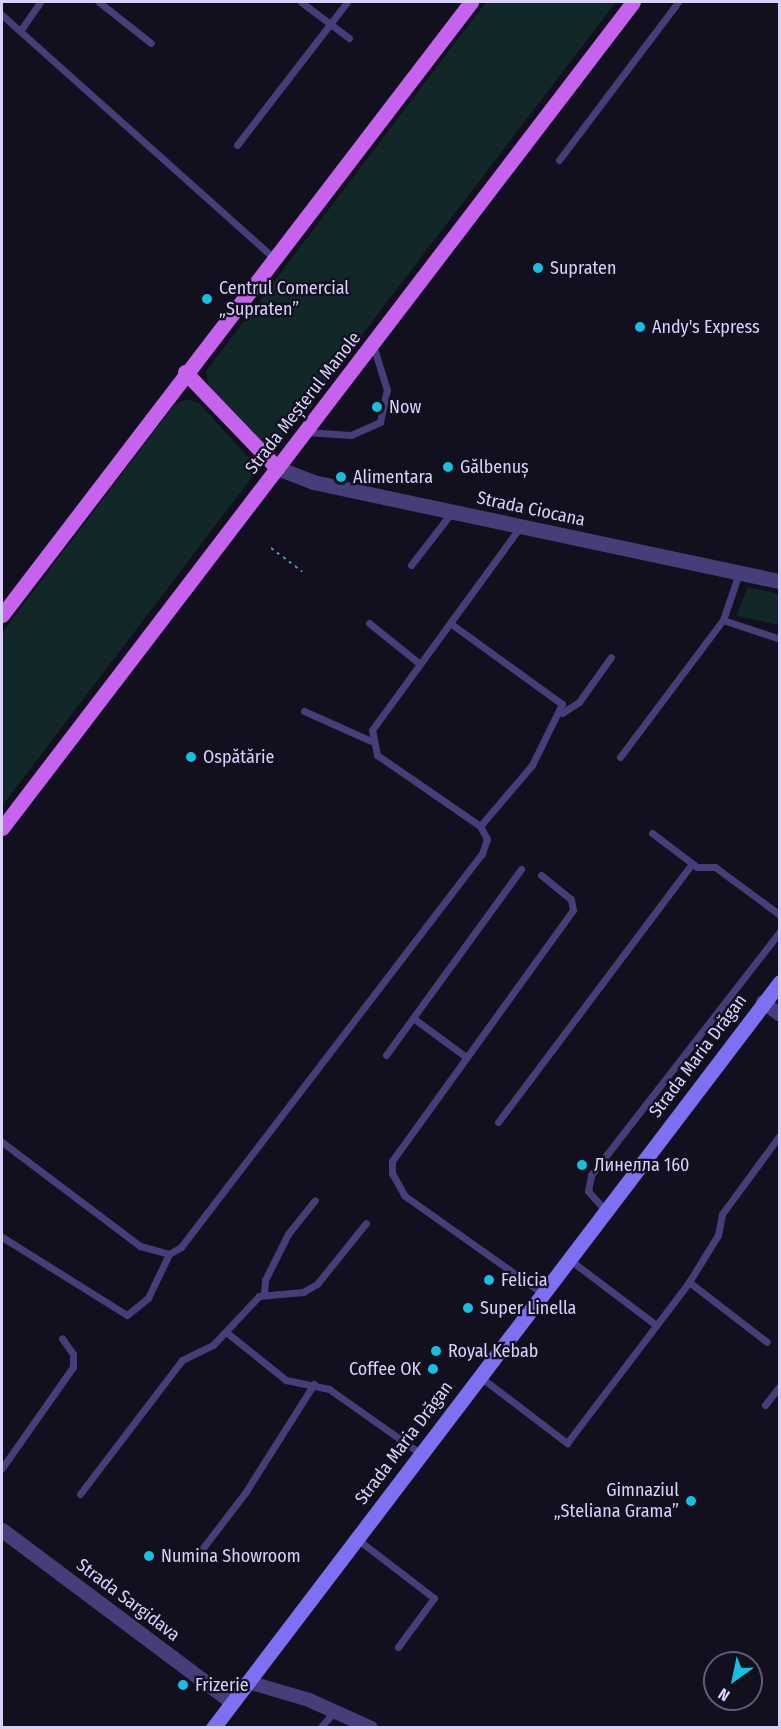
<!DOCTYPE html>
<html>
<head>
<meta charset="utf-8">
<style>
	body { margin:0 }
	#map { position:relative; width:781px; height:1729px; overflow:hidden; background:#120f1f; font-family:"Fira Sans Condensed",sans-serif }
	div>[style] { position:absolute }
	.green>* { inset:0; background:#122728 }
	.path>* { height:2px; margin-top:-1px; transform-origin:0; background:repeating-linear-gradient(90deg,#39a4a6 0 3px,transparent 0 7.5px) }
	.service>* { height:7px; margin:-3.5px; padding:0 3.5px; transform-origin:3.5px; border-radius:3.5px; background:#453e79 }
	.minor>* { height:14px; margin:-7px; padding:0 7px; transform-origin:7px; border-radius:7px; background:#453e79 }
	.tertiary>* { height:15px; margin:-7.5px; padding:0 7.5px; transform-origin:7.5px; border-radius:7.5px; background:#453e79 }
	.secondary>* { height:15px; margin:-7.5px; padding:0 7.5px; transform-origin:7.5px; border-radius:7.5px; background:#7e71f1 }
	.primary>* { height:15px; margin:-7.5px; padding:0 7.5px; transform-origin:7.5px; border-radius:7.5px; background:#c563ef }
	.dots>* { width:16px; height:16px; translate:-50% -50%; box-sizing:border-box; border:3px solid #120f1f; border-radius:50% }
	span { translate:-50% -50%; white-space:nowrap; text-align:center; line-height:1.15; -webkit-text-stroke:4.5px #120f1f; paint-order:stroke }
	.poi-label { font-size:18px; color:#d9d1fa }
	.left { translate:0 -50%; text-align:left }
	.right { translate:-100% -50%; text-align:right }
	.street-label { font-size:18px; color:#d9d1fa }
	.frame { position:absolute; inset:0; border:3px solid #d9d1fa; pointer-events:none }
	.north { position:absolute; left:703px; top:1651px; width:60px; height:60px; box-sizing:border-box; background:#120f1f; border:2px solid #625d77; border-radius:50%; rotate:213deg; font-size:16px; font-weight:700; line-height:24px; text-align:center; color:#d9d1fa }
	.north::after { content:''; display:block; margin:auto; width:21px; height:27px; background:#16bee1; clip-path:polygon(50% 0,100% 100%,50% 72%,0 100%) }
</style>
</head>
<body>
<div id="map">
	<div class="green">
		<i style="clip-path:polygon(486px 2px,616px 2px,284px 437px,267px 448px,209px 389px,206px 371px)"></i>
		<i style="clip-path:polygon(186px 399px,199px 403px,250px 459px,253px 476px,2px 806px,2px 633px,174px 405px)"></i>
		<i style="clip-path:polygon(748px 587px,779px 594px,779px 625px,736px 616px)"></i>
	</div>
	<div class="path">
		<i style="left:271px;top:548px;width:39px;rotate:37deg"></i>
	</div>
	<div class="service">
		<i style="left:99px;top:2px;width:66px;rotate:38.3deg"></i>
		<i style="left:301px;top:2px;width:60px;rotate:36.9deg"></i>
		<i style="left:2px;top:15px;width:365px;rotate:41.8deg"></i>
		<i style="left:20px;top:31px;width:35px;rotate:-55deg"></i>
		<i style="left:237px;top:145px;width:180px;rotate:-52.4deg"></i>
		<i style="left:559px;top:160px;width:198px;rotate:-53deg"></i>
		<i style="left:306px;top:432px;width:45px;rotate:3.8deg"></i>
		<i style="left:351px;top:435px;width:32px;rotate:-24deg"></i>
		<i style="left:380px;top:422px;width:33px;rotate:-78deg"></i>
		<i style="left:387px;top:390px;width:47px;rotate:-107.3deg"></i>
		<i style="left:411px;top:565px;width:67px;rotate:-52.3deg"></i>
		<i style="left:723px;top:620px;width:60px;rotate:18.4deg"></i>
		<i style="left:369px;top:623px;width:65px;rotate:38.8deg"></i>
		<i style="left:450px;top:623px;width:138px;rotate:35.9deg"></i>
		<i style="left:562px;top:704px;width:68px;rotate:116.2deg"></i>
		<i style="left:532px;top:765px;width:80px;rotate:130.4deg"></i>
		<i style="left:304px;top:711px;width:73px;rotate:24.1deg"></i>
		<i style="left:562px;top:713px;width:20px;rotate:-33deg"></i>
		<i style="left:579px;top:702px;width:55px;rotate:-54.6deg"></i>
		<i style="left:620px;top:757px;width:171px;rotate:-53.1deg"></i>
		<i style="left:723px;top:620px;width:50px;rotate:-71.2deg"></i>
		<i style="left:652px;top:833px;width:56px;rotate:37.1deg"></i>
		<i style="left:697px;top:867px;width:18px"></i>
		<i style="left:715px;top:867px;width:81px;rotate:36.4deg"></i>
		<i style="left:541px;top:875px;width:38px;rotate:39deg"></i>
		<i style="left:571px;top:899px;width:11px;rotate:80deg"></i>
		<i style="left:573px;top:910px;width:309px;rotate:125.8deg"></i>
		<i style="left:392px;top:1161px;width:12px;rotate:90deg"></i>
		<i style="left:392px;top:1173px;width:26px;rotate:61deg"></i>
		<i style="left:405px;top:1196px;width:168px;rotate:35.3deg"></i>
		<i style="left:413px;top:1018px;width:66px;rotate:36.3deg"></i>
		<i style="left:386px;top:1055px;width:230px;rotate:-54deg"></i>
		<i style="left:498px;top:1122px;width:323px;rotate:-53.1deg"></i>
		<i style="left:2px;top:1142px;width:173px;rotate:37deg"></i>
		<i style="left:140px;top:1246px;width:30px;rotate:15deg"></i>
		<i style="left:169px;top:1254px;width:14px;rotate:-30deg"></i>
		<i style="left:181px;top:1247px;width:495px;rotate:-52.6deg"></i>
		<i style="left:482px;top:854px;width:16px;rotate:-72deg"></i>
		<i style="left:487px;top:839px;width:15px;rotate:-118deg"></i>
		<i style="left:480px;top:826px;width:125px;rotate:-145.4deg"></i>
		<i style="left:377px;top:755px;width:25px;rotate:-101deg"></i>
		<i style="left:372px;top:730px;width:251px;rotate:-53.9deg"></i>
		<i style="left:605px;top:1210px;width:25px;rotate:-132deg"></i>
		<i style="left:588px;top:1191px;width:16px;rotate:-79deg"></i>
		<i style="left:591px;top:1175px;width:309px;rotate:-52.2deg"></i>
		<i style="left:2px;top:1237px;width:147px;rotate:32deg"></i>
		<i style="left:127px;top:1315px;width:27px;rotate:-39deg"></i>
		<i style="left:148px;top:1298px;width:49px;rotate:-64.5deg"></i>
		<i style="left:570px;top:1260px;width:108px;rotate:37.1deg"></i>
		<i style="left:689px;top:1282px;width:98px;rotate:37.6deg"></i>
		<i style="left:264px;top:1294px;width:14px;rotate:-86deg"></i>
		<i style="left:265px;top:1280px;width:51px;rotate:-63.4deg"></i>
		<i style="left:288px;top:1234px;width:43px;rotate:-51.5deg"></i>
		<i style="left:226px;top:1332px;width:77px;rotate:38.7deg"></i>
		<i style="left:286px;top:1380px;width:44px;rotate:11.8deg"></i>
		<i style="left:329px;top:1389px;width:113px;rotate:35.2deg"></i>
		<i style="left:479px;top:1376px;width:111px;rotate:37.3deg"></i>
		<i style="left:567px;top:1443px;width:202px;rotate:-52.8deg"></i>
		<i style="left:689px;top:1282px;width:55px;rotate:-58.3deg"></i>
		<i style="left:718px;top:1235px;width:21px;rotate:-79deg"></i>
		<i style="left:722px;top:1214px;width:98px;rotate:-53.7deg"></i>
		<i style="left:765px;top:1405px;width:24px;rotate:-52deg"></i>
		<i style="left:2px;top:1468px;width:123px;rotate:-54.9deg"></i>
		<i style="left:73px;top:1367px;width:13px;rotate:-90deg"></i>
		<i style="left:73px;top:1354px;width:19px;rotate:-125deg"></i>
		<i style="left:80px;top:1494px;width:168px;rotate:-52.7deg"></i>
		<i style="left:182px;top:1360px;width:34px;rotate:-26deg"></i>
		<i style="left:213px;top:1345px;width:67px;rotate:-46.8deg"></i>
		<i style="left:259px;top:1296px;width:44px;rotate:-5.2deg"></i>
		<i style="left:303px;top:1292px;width:16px;rotate:-30deg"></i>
		<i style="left:317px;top:1284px;width:78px;rotate:-51.2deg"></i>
		<i style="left:357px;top:1539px;width:97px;rotate:37.5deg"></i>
		<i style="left:434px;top:1598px;width:61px;rotate:126.3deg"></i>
		<i style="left:199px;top:1553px;width:76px;rotate:-52.5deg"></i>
		<i style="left:245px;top:1493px;width:129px;rotate:-57.7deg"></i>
		<i style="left:320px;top:1728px;width:21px;rotate:-49deg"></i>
	</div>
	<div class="minor">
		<i style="left:763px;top:1002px;width:21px;rotate:37deg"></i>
		<i style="left:248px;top:1682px;width:64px;rotate:16.4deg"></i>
		<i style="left:309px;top:1700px;width:68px;rotate:24.3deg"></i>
	</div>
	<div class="tertiary">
		<i style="left:277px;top:468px;width:39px;rotate:21deg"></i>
		<i style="left:313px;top:482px;width:477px;rotate:12deg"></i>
		<i style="left:2px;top:1530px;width:287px;rotate:36.8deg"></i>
	</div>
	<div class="secondary">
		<i style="left:213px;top:1728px;width:937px;rotate:-52.76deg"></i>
	</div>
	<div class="primary">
		<i style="left:185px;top:372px;width:133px;rotate:46.2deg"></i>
		<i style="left:2px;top:615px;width:772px;rotate:-52.58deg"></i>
		<i style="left:2px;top:828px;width:1039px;rotate:-52.62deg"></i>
	</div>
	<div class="dots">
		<i style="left:538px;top:268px;background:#16bee1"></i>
		<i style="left:207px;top:299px;background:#16bee1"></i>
		<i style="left:640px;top:327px;background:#16bee1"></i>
		<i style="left:377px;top:407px;background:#16bee1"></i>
		<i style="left:448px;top:467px;background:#16bee1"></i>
		<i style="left:341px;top:477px;background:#16bee1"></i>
		<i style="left:191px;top:757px;background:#16bee1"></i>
		<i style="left:582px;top:1165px;background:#16bee1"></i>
		<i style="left:489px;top:1280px;background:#16bee1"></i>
		<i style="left:468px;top:1308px;background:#16bee1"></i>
		<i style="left:436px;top:1351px;background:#16bee1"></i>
		<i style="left:433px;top:1369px;background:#16bee1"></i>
		<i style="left:691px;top:1501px;background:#16bee1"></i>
		<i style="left:149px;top:1556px;background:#16bee1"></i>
		<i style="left:183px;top:1685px;background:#16bee1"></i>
	</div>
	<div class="poi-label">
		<span class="left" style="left:550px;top:268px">Supraten</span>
		<span class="left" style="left:219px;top:299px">Centrul Comercial<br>„Supraten”</span>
		<span class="left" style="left:652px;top:327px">Andy's Express</span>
		<span class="left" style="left:389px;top:407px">Now</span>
		<span class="left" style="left:460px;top:467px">Gălbenuș</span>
		<span class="left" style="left:353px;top:477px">Alimentara</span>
		<span class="left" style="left:203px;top:757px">Ospătărie</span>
		<span class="left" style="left:594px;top:1165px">Линелла 160</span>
		<span class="left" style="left:501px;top:1280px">Felicia</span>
		<span class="left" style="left:480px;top:1308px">Super Linella</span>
		<span class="left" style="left:448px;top:1351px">Royal Kebab</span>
		<span class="right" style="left:421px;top:1369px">Coffee OK</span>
		<span class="right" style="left:679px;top:1501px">Gimnaziul<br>„Steliana Grama”</span>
		<span class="left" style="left:161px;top:1556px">Numina Showroom</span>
		<span class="left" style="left:195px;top:1685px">Frizerie</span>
	</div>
	<div class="street-label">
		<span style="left:303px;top:403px;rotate:-52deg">Strada Meșterul Manole</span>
		<span style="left:531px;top:509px;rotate:12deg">Strada Ciocana</span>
		<span style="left:698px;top:1056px;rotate:-53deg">Strada Maria Drăgan</span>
		<span style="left:404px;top:1443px;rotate:-53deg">Strada Maria Drăgan</span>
		<span style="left:128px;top:1600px;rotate:37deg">Strada Sargidava</span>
	</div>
	<div class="frame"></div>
	<div class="north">N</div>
</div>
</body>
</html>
